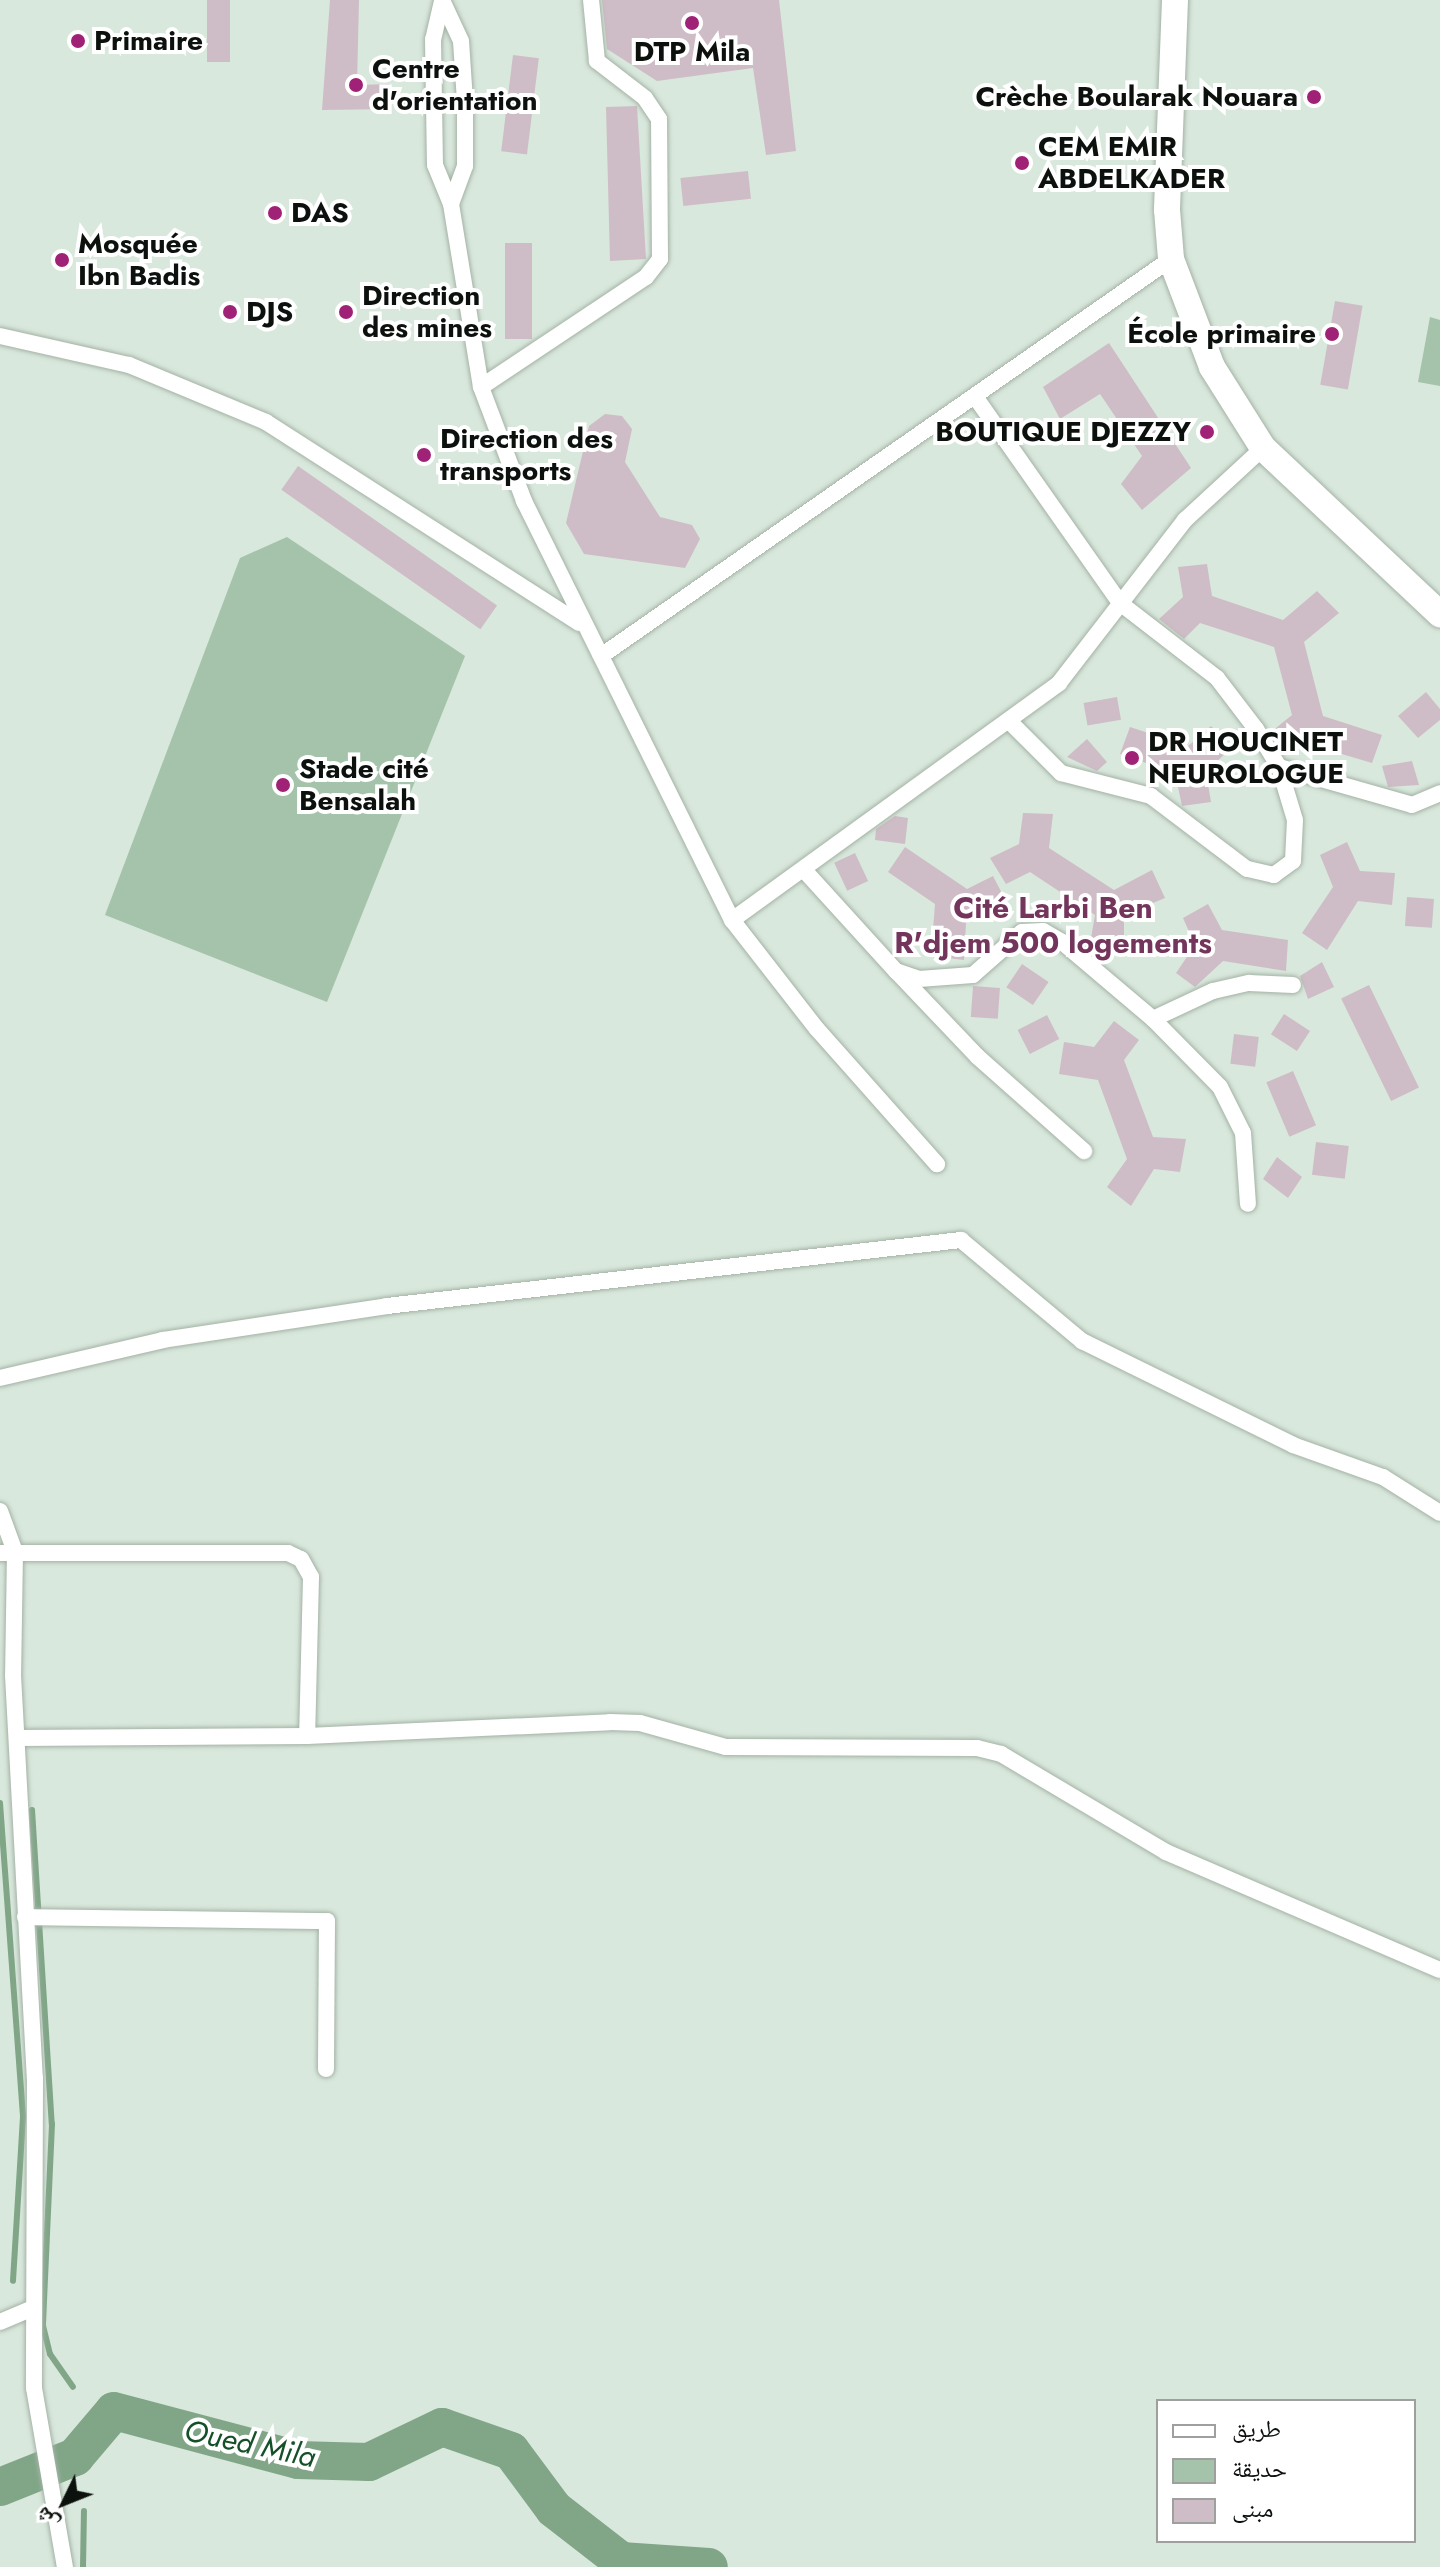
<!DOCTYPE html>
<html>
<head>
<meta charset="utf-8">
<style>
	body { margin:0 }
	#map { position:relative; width:1440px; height:2567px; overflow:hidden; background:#d9e8dc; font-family:Jost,"Noto Naskh Arabic",sans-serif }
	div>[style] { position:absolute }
	.green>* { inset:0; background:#a4c3aa }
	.stream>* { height:6px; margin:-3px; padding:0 3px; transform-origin:3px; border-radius:3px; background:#80a687 }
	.river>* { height:38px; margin:-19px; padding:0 19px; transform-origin:19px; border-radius:19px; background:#80a687 }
	.building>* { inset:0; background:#cebdc6; transform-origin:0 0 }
	.roads { filter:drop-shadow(0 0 2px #a4b2a6) drop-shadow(0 0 2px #a4b2a6) }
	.street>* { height:16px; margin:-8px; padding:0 8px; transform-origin:8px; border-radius:8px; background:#fff }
	.primary>* { height:26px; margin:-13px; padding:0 13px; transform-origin:13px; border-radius:13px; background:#fff }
	.dots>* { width:22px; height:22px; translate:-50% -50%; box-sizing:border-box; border:4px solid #fff; border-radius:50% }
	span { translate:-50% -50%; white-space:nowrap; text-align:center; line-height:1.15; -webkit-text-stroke:8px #fff; paint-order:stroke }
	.poi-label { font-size:28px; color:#0c110d; font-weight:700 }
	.left { translate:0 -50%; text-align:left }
	.right { translate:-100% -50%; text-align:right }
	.neighbourhood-label { font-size:30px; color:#73355b; font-weight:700 }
	.water-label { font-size:30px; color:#145128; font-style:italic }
	.legend { position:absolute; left:1156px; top:2399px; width:260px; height:144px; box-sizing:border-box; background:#fff; border:2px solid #9ea09e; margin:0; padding:10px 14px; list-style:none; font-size:24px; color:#0c110d }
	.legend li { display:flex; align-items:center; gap:16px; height:40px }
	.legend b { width:40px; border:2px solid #9ea09e }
	.north { position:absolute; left:24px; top:2463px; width:80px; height:80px; -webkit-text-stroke:6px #fff; paint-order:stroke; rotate:227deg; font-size:22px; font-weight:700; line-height:32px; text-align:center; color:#0c110d }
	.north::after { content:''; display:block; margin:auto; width:28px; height:36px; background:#0c110d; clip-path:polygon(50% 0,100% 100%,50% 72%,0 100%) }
</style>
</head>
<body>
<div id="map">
	<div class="green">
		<i style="clip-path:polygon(1430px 317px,1440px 320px,1440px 386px,1418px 382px)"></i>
		<i style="clip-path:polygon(287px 537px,465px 656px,327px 1002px,105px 915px,240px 558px)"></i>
	</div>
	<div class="stream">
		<i style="left:0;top:1803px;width:315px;rotate:85.8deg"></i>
		<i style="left:23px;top:2117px;width:164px;rotate:93.5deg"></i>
		<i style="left:32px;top:1810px;width:315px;rotate:86.4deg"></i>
		<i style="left:52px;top:2124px;width:202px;rotate:92.6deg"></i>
		<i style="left:43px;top:2326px;width:29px;rotate:76deg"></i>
		<i style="left:50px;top:2354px;width:40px;rotate:55.1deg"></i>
		<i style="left:83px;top:2567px;width:56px;rotate:-89deg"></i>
	</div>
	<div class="river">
		<i style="left:0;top:2487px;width:81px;rotate:-21.8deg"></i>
		<i style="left:75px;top:2457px;width:60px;rotate:-49.7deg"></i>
		<i style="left:114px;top:2411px;width:190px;rotate:14.9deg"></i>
		<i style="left:298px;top:2460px;width:71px;rotate:1.6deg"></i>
		<i style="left:369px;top:2462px;width:81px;rotate:-25.6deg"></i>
		<i style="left:442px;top:2427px;width:73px;rotate:19.2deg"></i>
		<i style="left:511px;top:2451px;width:72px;rotate:53.4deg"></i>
		<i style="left:554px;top:2509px;width:85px;rotate:37.8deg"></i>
		<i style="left:621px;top:2561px;width:88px;rotate:3.9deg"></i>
	</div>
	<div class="building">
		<i style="left:207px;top:0;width:23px;height:62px"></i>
		<i style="clip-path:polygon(330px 0,359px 0,357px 85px,390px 84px,390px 109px,322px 110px)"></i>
		<i style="clip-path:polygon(602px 0,779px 0,796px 151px,766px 155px,753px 68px,657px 81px,607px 49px)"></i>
		<i style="left:513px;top:55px;width:26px;height:97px;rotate:7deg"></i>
		<i style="clip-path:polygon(637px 106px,646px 259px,610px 261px,606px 107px)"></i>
		<i style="left:748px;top:171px;width:28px;height:68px;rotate:84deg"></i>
		<i style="left:505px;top:243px;width:27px;height:96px"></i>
		<i style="left:1335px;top:301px;width:28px;height:85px;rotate:10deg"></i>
		<i style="clip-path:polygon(1109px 343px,1191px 468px,1142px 510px,1121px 484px,1142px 456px,1100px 394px,1060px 419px,1043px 387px)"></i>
		<i style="clip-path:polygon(605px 414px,622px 416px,632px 429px,625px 462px,660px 517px,692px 525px,700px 539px,685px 568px,584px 554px,566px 523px,589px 426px)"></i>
		<i style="left:298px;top:466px;width:243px;height:29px;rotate:35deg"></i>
		<i style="clip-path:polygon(1207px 564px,1212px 596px,1283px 620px,1317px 591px,1339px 613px,1304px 642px,1323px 716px,1382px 735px,1372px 763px,1308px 744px,1292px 755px,1276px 740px,1271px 732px,1292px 715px,1274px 647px,1200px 623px,1184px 639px,1159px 619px,1183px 597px,1178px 567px)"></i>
		<i style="clip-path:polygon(1426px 692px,1440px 709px,1440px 720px,1418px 738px,1398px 716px)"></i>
		<i style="left:1117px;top:697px;width:23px;height:34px;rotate:80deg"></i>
		<i style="clip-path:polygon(1211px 726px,1231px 748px,1206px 772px,1211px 802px,1182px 806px,1175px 773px,1120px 754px,1130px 727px,1188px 746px)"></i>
		<i style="clip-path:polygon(1087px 739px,1107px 762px,1097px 771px,1067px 757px)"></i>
		<i style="clip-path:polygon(1412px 761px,1419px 785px,1388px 787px,1382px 766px)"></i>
		<i style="clip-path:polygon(1023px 813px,1053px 814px,1049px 848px,1114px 890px,1152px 870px,1165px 898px,1124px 915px,1124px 946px,1090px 944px,1095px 915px,1030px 872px,1006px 884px,990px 858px,1019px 844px)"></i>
		<i style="clip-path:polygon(895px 816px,908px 818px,905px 844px,875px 840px,876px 829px)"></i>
		<i style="clip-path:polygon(1347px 842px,1360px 871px,1395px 873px,1392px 905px,1358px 901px,1327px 950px,1302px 933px,1333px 887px,1320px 855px)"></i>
		<i style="clip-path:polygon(905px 847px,967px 889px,993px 876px,1007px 903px,966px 923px,964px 960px,931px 956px,935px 904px,888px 872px)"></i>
		<i style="left:855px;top:853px;width:31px;height:23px;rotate:65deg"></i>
		<i style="left:1407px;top:897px;width:27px;height:29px;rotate:4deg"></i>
		<i style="clip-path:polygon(1208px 904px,1222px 930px,1288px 940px,1286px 971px,1223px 961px,1195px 987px,1176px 973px,1195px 945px,1183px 918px)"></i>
		<i style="clip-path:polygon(1322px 962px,1334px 987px,1308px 999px,1300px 976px)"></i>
		<i style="left:1022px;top:964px;width:32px;height:28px;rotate:34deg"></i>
		<i style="left:1369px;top:985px;width:114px;height:31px;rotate:64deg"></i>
		<i style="left:973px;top:986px;width:27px;height:31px;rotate:4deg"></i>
		<i style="left:1284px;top:1014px;width:31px;height:24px;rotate:33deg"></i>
		<i style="left:1047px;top:1015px;width:27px;height:33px;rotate:63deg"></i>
		<i style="clip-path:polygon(1114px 1021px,1139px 1040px,1124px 1060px,1153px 1137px,1186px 1139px,1180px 1172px,1154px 1169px,1131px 1206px,1107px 1187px,1127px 1159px,1098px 1080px,1059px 1074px,1064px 1042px,1094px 1047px)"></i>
		<i style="left:1234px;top:1034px;width:25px;height:30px;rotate:7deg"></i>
		<i style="left:1293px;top:1071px;width:59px;height:29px;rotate:67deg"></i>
		<i style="left:1316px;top:1142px;width:33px;height:33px;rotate:7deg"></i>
		<i style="clip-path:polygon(1277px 1157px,1302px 1177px,1288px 1198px,1263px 1179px)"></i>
	</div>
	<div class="roads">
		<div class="street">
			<i style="left:442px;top:0;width:45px;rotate:65.1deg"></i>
			<i style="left:461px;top:41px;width:60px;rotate:86.2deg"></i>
			<i style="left:465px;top:101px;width:65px;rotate:90deg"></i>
			<i style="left:465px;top:166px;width:40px;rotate:110.2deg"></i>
			<i style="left:442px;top:1px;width:39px;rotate:103deg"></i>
			<i style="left:433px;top:39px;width:126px;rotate:89.1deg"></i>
			<i style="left:435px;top:165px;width:42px;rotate:67.7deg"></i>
			<i style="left:451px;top:204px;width:185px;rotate:80.7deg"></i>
			<i style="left:481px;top:387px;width:122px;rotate:69.3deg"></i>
			<i style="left:524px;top:501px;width:468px;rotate:63.6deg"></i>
			<i style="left:732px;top:920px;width:138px;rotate:52.1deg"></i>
			<i style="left:817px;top:1029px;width:181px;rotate:48.4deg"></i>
			<i style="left:0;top:336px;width:132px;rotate:12.7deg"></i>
			<i style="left:129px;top:365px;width:148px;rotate:22.6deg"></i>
			<i style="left:266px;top:422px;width:372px;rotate:32.7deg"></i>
			<i style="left:481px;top:387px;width:198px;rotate:-33.7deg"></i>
			<i style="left:646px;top:277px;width:23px;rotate:-52deg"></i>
			<i style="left:660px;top:259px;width:140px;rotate:-90.4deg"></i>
			<i style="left:659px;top:119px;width:25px;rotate:-124deg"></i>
			<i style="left:645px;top:98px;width:61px;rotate:-142.4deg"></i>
			<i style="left:597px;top:61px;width:61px;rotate:-95.6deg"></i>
			<i style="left:976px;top:398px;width:251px;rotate:54.9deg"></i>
			<i style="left:1120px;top:603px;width:123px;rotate:37.7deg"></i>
			<i style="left:1217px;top:678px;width:64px;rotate:52.6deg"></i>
			<i style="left:1256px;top:729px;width:44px;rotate:58.8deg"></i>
			<i style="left:1279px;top:767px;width:55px;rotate:73.2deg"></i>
			<i style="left:1295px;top:820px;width:41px;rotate:92.8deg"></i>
			<i style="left:1293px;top:861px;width:24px;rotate:144deg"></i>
			<i style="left:1274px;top:875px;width:28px;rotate:-167deg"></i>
			<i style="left:1247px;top:869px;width:121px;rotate:-142.8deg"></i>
			<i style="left:1151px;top:796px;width:93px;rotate:-165.7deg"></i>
			<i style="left:1061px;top:773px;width:74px;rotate:-135deg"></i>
			<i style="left:601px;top:656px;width:695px;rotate:-34.86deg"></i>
			<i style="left:1279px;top:767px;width:138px;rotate:15.9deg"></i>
			<i style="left:1412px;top:805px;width:30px;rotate:-23deg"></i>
			<i style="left:804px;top:870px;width:137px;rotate:47.7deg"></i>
			<i style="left:896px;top:971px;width:24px;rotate:19deg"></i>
			<i style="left:919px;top:979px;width:54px;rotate:-4.2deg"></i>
			<i style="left:973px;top:975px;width:65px;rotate:-41.3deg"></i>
			<i style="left:1022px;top:932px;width:21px;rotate:-3deg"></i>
			<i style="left:1043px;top:931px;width:22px;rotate:30deg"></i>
			<i style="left:1062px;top:942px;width:119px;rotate:40.2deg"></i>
			<i style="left:1153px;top:1019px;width:95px;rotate:45.4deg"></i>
			<i style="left:1220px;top:1087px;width:51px;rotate:63.4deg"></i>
			<i style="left:1243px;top:1133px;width:71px;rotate:86deg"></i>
			<i style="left:732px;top:920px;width:404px;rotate:-35.9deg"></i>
			<i style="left:1059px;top:683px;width:206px;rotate:-52.3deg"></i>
			<i style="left:1185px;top:520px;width:106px;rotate:-42.7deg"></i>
			<i style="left:897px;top:972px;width:117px;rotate:46.4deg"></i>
			<i style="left:978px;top:1057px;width:142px;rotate:41.6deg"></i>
			<i style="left:1153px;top:1019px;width:66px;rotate:-25deg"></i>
			<i style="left:1213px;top:991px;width:37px;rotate:-13deg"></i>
			<i style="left:1249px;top:983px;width:44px;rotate:2.6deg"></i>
			<i style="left:0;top:1378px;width:167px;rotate:-13.1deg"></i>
			<i style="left:163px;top:1340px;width:227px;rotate:-8.6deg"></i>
			<i style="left:387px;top:1306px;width:578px;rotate:-6.56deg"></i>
			<i style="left:961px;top:1240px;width:158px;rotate:39.9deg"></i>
			<i style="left:1082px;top:1341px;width:235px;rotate:26.2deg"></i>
			<i style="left:1293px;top:1445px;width:96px;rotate:19.6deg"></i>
			<i style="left:1383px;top:1477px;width:67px;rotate:32.3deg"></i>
			<i style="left:0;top:1511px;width:44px;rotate:69.9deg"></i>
			<i style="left:15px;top:1552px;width:123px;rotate:90.9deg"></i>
			<i style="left:13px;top:1675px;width:404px;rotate:86.9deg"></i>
			<i style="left:35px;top:2078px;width:310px;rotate:90.2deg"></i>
			<i style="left:34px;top:2388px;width:182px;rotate:80.2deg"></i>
			<i style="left:0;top:1553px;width:288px"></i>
			<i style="left:288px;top:1553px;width:14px;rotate:25deg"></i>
			<i style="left:301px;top:1559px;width:21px;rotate:61deg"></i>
			<i style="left:311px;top:1577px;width:159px;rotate:91.4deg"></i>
			<i style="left:17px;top:1738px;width:290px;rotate:-0.4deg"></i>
			<i style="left:307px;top:1736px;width:303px;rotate:-2.6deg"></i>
			<i style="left:610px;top:1722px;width:30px;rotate:2deg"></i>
			<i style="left:640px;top:1723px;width:89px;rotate:15.6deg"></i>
			<i style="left:726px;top:1747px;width:251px;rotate:0.2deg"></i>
			<i style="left:977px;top:1748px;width:25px;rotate:14deg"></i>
			<i style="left:1001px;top:1754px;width:192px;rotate:30.7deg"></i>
			<i style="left:1166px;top:1852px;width:298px;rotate:23.3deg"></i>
			<i style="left:25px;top:1917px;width:302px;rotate:0.8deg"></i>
			<i style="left:327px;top:1921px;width:148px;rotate:90.4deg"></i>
			<i style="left:0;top:2322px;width:34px;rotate:-23deg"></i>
		</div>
		<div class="primary">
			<i style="left:1175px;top:0;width:210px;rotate:92.2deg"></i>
			<i style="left:1167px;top:210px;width:49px;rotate:85.3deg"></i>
			<i style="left:1171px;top:259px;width:116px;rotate:69.2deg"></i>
			<i style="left:1212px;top:367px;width:96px;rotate:57.8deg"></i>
			<i style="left:1263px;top:448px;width:243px;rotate:43.2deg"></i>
		</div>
	</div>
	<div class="dots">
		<i style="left:692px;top:23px;background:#a02276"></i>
		<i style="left:78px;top:41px;background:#a02276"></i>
		<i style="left:356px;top:85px;background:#a02276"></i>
		<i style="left:1314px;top:97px;background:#a02276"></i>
		<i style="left:1022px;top:163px;background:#a02276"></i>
		<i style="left:275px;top:213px;background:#a02276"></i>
		<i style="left:62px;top:260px;background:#a02276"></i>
		<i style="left:230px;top:312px;background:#a02276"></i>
		<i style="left:346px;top:312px;background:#a02276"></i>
		<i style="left:1332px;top:334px;background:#a02276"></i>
		<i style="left:1207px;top:432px;background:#a02276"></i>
		<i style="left:424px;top:455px;background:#a02276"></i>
		<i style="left:1132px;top:758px;background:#a02276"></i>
		<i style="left:283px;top:785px;background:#a02276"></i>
	</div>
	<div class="poi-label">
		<span class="left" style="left:94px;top:41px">Primaire</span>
		<span style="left:692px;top:52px">DTP Mila</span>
		<span class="left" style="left:372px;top:85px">Centre<br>d'orientation</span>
		<span class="right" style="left:1298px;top:97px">Crèche Boularak Nouara</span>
		<span class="left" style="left:1038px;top:163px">CEM EMIR<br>ABDELKADER</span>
		<span class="left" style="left:291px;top:213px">DAS</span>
		<span class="left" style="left:78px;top:260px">Mosquée<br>Ibn Badis</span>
		<span class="left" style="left:362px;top:312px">Direction<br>des mines</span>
		<span class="left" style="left:246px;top:312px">DJS</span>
		<span class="right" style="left:1316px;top:334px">École primaire</span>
		<span class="right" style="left:1191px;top:432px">BOUTIQUE DJEZZY</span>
		<span class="left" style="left:440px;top:455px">Direction des<br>transports</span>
		<span class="left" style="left:1148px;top:758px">DR HOUCINET<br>NEUROLOGUE</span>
		<span class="left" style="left:299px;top:785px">Stade cité<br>Bensalah</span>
	</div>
	<div class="neighbourhood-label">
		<span style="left:1053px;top:925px">Cité Larbi Ben<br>R'djem 500 logements</span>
	</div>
	<div class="water-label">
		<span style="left:250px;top:2444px;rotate:12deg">Oued Mila</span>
	</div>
	<ul class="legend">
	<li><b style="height:10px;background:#fff"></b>طريق</li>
	<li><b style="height:22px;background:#a4c3aa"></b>حديقة</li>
	<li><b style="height:22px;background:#cebdc6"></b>مبنى</li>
	</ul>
	<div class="north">ش</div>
</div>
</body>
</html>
